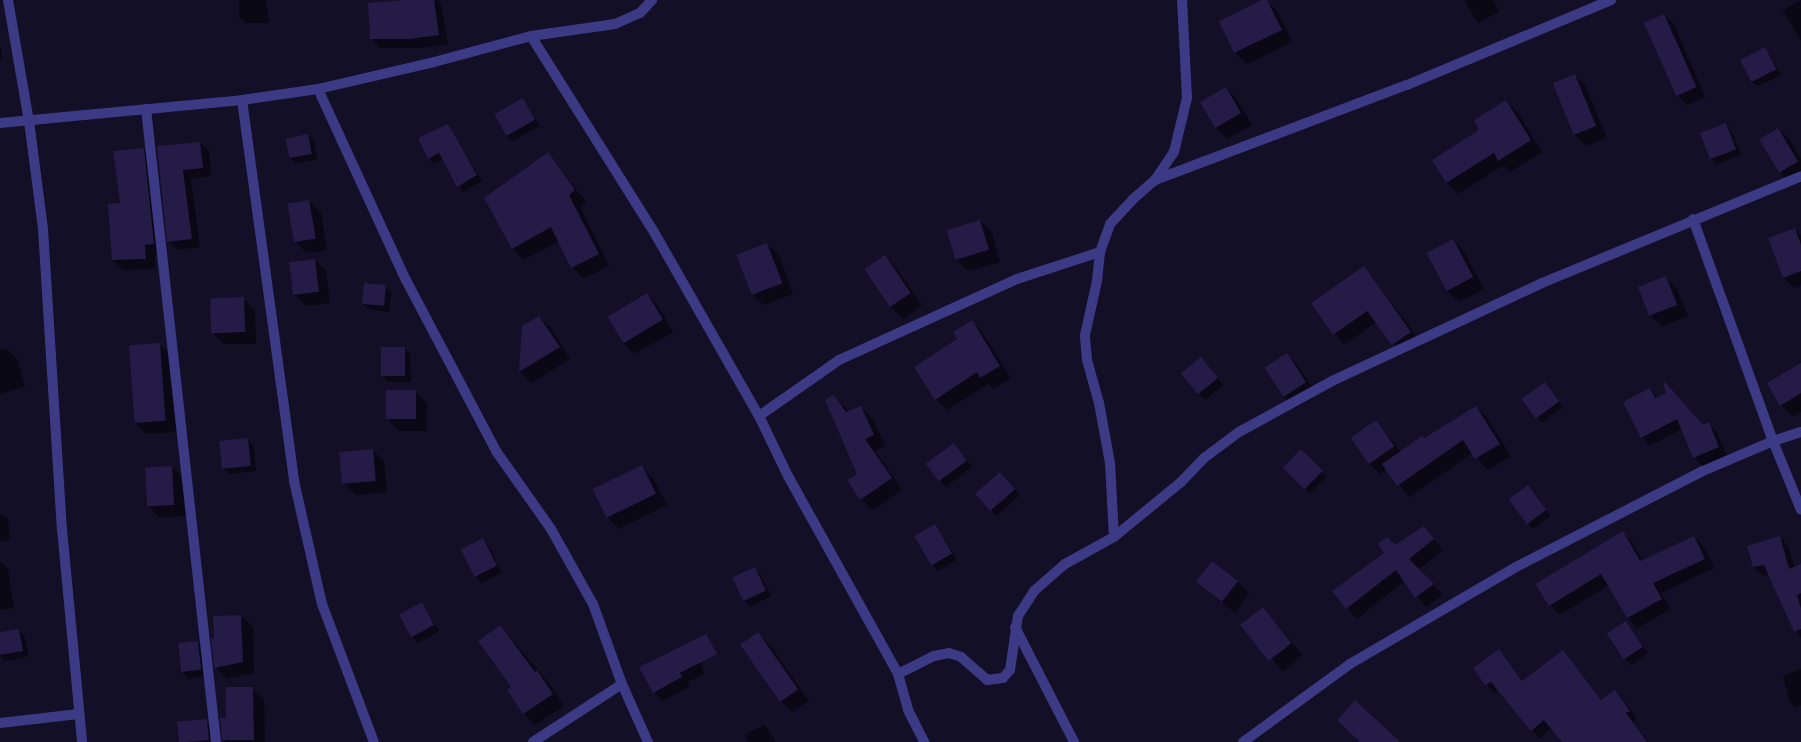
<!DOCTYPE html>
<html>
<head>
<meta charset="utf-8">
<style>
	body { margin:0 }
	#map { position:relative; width:1801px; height:742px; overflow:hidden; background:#130f26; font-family:"Asap Condensed",sans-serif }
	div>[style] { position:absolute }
	.shadow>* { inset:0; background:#0007; transform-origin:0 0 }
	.building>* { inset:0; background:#241b47; transform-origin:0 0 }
	.street>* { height:10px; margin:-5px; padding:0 5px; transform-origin:5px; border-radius:5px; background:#3d3a85 }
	span { translate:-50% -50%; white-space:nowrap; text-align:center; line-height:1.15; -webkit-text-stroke:4px #130f26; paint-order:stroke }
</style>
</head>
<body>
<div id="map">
	<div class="shadow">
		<i style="clip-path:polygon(239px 0,266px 0,269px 23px,245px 23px,239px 17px)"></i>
		<i style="clip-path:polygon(406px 0,438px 0,441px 3px,448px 44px,420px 48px,380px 48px,371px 39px)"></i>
		<i style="clip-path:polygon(1266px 0,1277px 11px,1292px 42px,1247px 64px,1235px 53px,1220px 22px)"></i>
		<i style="clip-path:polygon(1464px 0,1493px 0,1499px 12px,1478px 23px)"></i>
		<i style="clip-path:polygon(1801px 0,1801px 41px,1783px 10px)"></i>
		<i style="clip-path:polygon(1664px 15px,1674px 24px,1705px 97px,1687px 105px,1677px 95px)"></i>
		<i style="clip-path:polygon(0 46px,3px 58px,0 59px)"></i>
		<i style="clip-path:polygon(1765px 48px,1781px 75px,1757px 86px,1751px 81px)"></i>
		<i style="clip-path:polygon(1575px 75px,1586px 87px,1607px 138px,1586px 146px,1575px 135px,1554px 84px)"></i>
		<i style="clip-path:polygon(1226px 88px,1237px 100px,1252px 125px,1227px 139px,1216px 128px,1201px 102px)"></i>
		<i style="clip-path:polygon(523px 100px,540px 126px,512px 141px,506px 135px)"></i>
		<i style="clip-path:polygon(1506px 101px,1518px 113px,1542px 152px,1510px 172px,1504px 165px,1458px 194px,1447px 183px,1433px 160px,1481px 130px)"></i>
		<i style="clip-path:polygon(1726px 124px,1731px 130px,1741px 155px,1717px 164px,1711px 158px)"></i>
		<i style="clip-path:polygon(447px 125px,482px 181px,463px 192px,443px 159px,434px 164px,429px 158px)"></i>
		<i style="clip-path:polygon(1778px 129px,1790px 140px,1801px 159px,1801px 178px,1791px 184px,1779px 172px)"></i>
		<i style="clip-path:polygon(308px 135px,314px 140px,317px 159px,295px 164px,290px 158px,286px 139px)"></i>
		<i style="clip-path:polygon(200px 143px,209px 151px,211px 176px,191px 179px,200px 247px,177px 250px,168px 241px,158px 147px)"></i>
		<i style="clip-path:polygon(143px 149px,154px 159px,164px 254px,155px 255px,156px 269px,123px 270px,113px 260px,121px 204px)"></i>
		<i style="clip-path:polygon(548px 154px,586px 202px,580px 207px,609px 266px,584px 279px,572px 267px,559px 241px,524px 260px,513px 249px)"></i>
		<i style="clip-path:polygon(309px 201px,321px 213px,327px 250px,306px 253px,295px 241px)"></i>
		<i style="clip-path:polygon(980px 221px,992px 232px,1000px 262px,968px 271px,956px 259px)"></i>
		<i style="clip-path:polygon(1795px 229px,1801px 236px,1801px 285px,1794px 288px,1783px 277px)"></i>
		<i style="clip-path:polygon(1453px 240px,1464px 251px,1484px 289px,1459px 302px,1447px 291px)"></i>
		<i style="clip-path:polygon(767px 244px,779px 255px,793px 294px,763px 305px,752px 293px)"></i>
		<i style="clip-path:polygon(885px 256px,896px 268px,922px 305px,903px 319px,891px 307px)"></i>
		<i style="clip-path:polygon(315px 260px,326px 271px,330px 303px,306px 306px,294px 295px)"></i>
		<i style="clip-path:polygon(1364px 267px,1421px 342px,1403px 355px,1376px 322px,1344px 345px,1312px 303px)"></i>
		<i style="clip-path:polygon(1665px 277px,1677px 289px,1688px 316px,1662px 326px,1650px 315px,1640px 286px)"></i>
		<i style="clip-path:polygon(385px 286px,391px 292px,389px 312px,368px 309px,362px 304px)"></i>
		<i style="clip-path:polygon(647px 294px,658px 306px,673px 332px,634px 354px,623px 342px)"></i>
		<i style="clip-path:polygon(243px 298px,255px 310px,256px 344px,223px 344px,212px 332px,211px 299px)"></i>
		<i style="clip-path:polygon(539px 317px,551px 328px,570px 359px,532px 383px,520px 372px,523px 327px)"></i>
		<i style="clip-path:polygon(972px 321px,983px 333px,1011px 378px,993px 389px,988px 384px,947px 410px,936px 399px,958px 339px)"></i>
		<i style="clip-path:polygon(160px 344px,171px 355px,176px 432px,146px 434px,134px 422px)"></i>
		<i style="clip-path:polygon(6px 348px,18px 360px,25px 387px,0 394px,0 350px)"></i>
		<i style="clip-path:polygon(404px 348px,410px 354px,411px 382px,388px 382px,382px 376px)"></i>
		<i style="clip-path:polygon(1287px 354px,1298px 366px,1317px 394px,1295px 408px,1283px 397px,1265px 368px)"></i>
		<i style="clip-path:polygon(1206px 364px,1223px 385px,1205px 400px,1199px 394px)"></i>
		<i style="clip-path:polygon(1801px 364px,1801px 411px,1792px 417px,1781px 405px)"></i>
		<i style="clip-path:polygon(1545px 383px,1563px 407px,1542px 423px,1537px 417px)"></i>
		<i style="clip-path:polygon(1650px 389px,1658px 398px,1668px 394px,1704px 426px,1709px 424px,1717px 432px,1727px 456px,1702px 466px,1694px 457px,1682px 429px,1650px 446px,1642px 437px)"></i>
		<i style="clip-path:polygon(415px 391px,427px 403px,427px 431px,399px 431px,387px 419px)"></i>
		<i style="clip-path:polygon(834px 396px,849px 412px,861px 407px,873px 419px,885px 446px,875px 451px,902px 490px,873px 510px,861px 499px,858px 474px)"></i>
		<i style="clip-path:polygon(1476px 407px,1487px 418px,1511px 456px,1488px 470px,1473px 453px,1409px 497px,1387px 469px,1380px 474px,1368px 463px,1351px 438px,1376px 421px,1401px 452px)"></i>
		<i style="clip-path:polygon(248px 439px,253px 445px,256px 471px,229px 474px,223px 469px)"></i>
		<i style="left:954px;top:444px;width:29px;height:33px;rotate:52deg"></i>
		<i style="clip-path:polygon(372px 450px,384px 461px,387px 492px,356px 495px,344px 483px)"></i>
		<i style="left:1301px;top:450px;width:37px;height:24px;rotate:46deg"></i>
		<i style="clip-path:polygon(172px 467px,184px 478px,186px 516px,159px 517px,148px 505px)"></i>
		<i style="clip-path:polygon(642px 467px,653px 478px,667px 505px,619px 529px,607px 517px)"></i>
		<i style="clip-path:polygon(1006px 479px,1020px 495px,996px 516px,991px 510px)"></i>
		<i style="clip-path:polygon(1528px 487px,1551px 516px,1533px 529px,1528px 523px)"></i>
		<i style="clip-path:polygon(0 514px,8px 519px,10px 540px,0 541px)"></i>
		<i style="clip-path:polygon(935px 525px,957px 560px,938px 571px,933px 565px)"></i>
		<i style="clip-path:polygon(1424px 527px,1443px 550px,1418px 570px,1443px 595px,1426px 607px,1404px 581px,1357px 619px,1333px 591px)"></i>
		<i style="clip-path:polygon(1623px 533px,1632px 542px,1643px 561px,1694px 537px,1704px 547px,1714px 568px,1661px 593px,1671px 609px,1637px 628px,1628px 618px,1609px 585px,1560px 615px,1550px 605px,1537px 584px)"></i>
		<i style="clip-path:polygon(1780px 537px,1788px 546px,1795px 568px,1801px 565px,1801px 638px,1795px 631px,1769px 574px,1763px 576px,1754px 567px,1748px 546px)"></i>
		<i style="clip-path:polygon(483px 539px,488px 545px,502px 572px,481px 583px,476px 577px)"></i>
		<i style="clip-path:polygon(0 561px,8px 569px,14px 608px,0 610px)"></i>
		<i style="clip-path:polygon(755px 568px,760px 574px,771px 596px,750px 607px,744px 601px)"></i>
		<i style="clip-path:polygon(1198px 582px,1238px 582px,1249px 593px,1235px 613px)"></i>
		<i style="clip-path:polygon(422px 603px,439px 631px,418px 643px,412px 637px)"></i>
		<i style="left:1263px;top:608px;width:61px;height:26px;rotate:50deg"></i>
		<i style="clip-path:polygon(241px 616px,253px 627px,254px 673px,227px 679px,215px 667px,214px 617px)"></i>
		<i style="clip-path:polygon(1626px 622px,1648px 653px,1631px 665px,1625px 659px)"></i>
		<i style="clip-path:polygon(500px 626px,549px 683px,564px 706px,535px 725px,523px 713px,513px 687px)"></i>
		<i style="clip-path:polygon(19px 630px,24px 635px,29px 656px,5px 661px,0 656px,0 633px)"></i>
		<i style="clip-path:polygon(758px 634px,770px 645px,809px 701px,792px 712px,781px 701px,742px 645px)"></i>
		<i style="clip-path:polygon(198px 642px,204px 648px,207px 675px,189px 679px,183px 673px,179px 645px)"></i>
		<i style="clip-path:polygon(1499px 651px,1524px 682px,1563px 651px,1602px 701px,1615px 691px,1623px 699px,1637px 719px,1633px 722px,1648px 742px,1564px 742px,1552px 728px,1539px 738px,1498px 689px,1494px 693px,1474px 669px)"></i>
		<i style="clip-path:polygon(668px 652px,699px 653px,704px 674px,688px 682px,690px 686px,663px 701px,654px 692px,640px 668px)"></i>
		<i style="clip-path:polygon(1801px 669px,1801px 705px,1796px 707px,1790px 702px,1783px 676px)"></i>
		<i style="clip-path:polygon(252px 688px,264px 699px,265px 742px,226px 742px,223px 740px)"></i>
		<i style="clip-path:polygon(206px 720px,212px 725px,214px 742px,179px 740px,178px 721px)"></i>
		<i style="clip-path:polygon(765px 725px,776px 742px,748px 742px,745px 734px)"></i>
	</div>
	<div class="building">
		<i style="clip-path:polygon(405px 0,434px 0,439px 35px,410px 39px,370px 39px,368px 3px)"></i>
		<i style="clip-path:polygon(1262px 0,1267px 0,1282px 30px,1234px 53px,1219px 21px)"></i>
		<i style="left:1664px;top:14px;width:80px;height:22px;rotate:66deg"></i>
		<i style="left:1765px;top:47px;width:25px;height:28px;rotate:63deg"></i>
		<i style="left:1575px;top:74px;width:56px;height:24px;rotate:68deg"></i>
		<i style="left:1226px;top:87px;width:30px;height:30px;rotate:60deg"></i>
		<i style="left:523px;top:98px;width:25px;height:33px;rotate:61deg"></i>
		<i style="clip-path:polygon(1506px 100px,1531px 140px,1498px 161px,1494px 153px,1446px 183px,1432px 160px,1479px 130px,1474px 120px)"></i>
		<i style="left:1726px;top:123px;width:28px;height:28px;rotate:69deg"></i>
		<i style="clip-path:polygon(448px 124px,477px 175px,457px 187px,439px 153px,428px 159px,418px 138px)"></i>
		<i style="left:1778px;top:128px;width:39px;height:22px;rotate:59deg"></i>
		<i style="left:308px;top:134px;width:20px;height:23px;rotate:79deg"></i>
		<i style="clip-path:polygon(200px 142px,203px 168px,183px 170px,192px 239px,167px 242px,157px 146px)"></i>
		<i style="clip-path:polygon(144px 148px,154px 244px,145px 245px,146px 259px,112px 260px,108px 204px,120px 203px,113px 151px)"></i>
		<i style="clip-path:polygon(548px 152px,575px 190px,569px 195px,599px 254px,571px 268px,551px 227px,512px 249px,484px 198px)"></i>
		<i style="left:309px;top:200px;width:39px;height:22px;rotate:80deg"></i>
		<i style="left:980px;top:220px;width:31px;height:35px;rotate:73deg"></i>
		<i style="clip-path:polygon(1795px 228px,1801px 245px,1801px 271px,1783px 278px,1768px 238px)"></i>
		<i style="left:1453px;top:239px;width:43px;height:30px;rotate:62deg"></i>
		<i style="left:767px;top:243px;width:43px;height:33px;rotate:69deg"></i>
		<i style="left:885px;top:255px;width:46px;height:25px;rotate:56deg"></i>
		<i style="left:315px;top:259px;width:33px;height:26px;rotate:83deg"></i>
		<i style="clip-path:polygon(1364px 266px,1411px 332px,1392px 345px,1367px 311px,1333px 335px,1311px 303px)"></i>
		<i style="left:1666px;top:276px;width:31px;height:30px;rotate:69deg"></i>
		<i style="left:364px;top:283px;width:22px;height:21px;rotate:5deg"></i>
		<i style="left:647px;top:293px;width:31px;height:46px;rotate:59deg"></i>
		<i style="left:244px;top:297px;width:35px;height:34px;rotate:88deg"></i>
		<i style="clip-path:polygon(539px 316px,560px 347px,519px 372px,522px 326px)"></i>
		<i style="clip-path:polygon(972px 320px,1000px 366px,980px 378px,977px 372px,935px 400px,914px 367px,957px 339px,953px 332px)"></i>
		<i style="left:160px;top:343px;width:78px;height:31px;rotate:86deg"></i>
		<i style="left:381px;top:347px;width:24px;height:29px"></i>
		<i style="left:1287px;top:353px;width:35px;height:27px;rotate:57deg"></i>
		<i style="left:1201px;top:357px;width:27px;height:26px;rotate:51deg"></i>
		<i style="clip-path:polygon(1801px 363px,1801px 393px,1780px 406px,1767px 383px)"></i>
		<i style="left:1545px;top:382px;width:24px;height:29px;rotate:54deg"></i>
		<i style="clip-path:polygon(1665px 382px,1703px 425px,1709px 422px,1719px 447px,1693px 458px,1677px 419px,1641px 438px,1623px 402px,1650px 388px,1655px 398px,1666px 393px,1663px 384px)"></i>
		<i style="left:416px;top:390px;width:29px;height:30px;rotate:90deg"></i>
		<i style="clip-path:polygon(834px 395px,846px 412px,861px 406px,874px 435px,865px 439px,892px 478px,860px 500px,847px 480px,857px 474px,825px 400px)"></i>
		<i style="clip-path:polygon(1476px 406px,1500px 444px,1475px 459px,1463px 440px,1397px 486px,1382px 464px,1422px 436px,1424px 438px)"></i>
		<i style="left:1376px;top:420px;width:32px;height:31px;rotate:55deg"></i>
		<i style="left:248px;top:438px;width:28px;height:29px;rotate:84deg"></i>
		<i style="left:954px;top:443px;width:22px;height:35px;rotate:54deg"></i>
		<i style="left:373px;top:449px;width:32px;height:34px;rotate:85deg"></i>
		<i style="left:1301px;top:449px;width:31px;height:26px;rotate:45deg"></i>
		<i style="left:642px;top:465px;width:32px;height:55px;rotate:64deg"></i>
		<i style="left:172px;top:466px;width:39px;height:27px;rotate:87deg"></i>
		<i style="left:1000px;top:472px;width:23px;height:33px;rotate:49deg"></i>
		<i style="left:1528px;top:485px;width:31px;height:24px;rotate:54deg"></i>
		<i style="left:935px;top:524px;width:34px;height:24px;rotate:60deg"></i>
		<i style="clip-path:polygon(1424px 526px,1434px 539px,1409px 559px,1434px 584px,1415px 598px,1396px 570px,1346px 609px,1332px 591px,1384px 553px,1378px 544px,1387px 537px,1395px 545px)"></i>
		<i style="clip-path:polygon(1623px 531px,1640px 561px,1694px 536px,1705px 559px,1653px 583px,1662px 599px,1627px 618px,1601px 574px,1549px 606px,1535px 584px)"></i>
		<i style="clip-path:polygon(1780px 536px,1789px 569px,1801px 564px,1801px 593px,1797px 595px,1801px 608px,1801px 629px,1794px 632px,1764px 565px,1753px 567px,1747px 546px)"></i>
		<i style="left:483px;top:538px;width:31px;height:25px;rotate:63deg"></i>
		<i style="left:1212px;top:561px;width:33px;height:26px;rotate:38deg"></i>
		<i style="left:755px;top:567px;width:26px;height:25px;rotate:65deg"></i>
		<i style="left:422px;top:602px;width:26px;height:26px;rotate:62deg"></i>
		<i style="left:1263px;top:607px;width:46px;height:29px;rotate:52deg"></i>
		<i style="clip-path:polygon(241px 615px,243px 662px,214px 668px,211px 639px,214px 638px,213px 616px)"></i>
		<i style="left:1626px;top:621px;width:31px;height:23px;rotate:57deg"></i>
		<i style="clip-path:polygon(500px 625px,535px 672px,537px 670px,553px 694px,523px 714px,507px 690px,511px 687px,478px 641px)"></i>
		<i style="clip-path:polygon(19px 629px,23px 651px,0 655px,0 632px)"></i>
		<i style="left:758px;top:632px;width:70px;height:22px;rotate:55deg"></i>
		<i style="clip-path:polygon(706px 634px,717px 654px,680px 673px,682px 677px,653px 693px,639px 667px)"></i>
		<i style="left:198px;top:641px;width:29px;height:20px;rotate:84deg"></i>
		<i style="clip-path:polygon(1499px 649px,1522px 681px,1563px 650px,1601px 700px,1615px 690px,1630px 711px,1626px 713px,1647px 742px,1562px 742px,1544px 720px,1531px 731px,1491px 682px,1485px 685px,1473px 668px)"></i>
		<i style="clip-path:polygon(226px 687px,253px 687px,254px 740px,222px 740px,220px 718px,226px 718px)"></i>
		<i style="clip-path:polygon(1355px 700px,1400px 742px,1360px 742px,1337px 720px)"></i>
		<i style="left:207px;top:719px;width:21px;height:30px;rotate:85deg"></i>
	</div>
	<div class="street">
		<i style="left:8px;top:0;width:123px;rotate:80.2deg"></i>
		<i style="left:29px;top:121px;width:109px;rotate:82.6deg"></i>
		<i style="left:43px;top:229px;width:301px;rotate:86.4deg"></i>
		<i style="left:62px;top:529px;width:214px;rotate:84.6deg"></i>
		<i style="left:531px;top:36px;width:231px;rotate:57.9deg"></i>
		<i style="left:654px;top:232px;width:212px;rotate:60.3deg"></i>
		<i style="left:759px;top:416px;width:67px;rotate:64.2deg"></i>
		<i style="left:788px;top:476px;width:227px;rotate:60.9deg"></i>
		<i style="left:898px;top:674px;width:37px;rotate:74deg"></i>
		<i style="left:908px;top:710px;width:36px;rotate:63deg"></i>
		<i style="left:318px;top:89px;width:210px;rotate:65.3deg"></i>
		<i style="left:406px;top:280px;width:193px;rotate:62.2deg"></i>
		<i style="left:496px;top:451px;width:95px;rotate:54.8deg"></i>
		<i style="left:551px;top:529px;width:86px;rotate:60.8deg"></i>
		<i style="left:593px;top:604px;width:85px;rotate:70.1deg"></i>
		<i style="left:622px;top:684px;width:64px;rotate:65.9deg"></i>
		<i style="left:242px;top:100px;width:385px;rotate:82.2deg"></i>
		<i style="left:294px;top:481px;width:126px;rotate:77.2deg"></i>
		<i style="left:322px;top:604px;width:147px;rotate:69.4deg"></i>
		<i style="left:146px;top:109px;width:637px;rotate:83.69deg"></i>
		<i style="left:0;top:123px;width:243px;rotate:-5.4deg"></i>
		<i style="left:242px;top:100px;width:77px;rotate:-8.2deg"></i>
		<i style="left:318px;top:89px;width:119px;rotate:-13.1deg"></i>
		<i style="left:434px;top:62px;width:100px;rotate:-15deg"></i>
		<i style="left:531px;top:36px;width:85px;rotate:-8.1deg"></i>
		<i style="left:615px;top:24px;width:27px;rotate:-24deg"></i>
		<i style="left:640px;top:13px;width:18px;rotate:-47deg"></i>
		<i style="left:1155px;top:180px;width:269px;rotate:-20.7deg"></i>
		<i style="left:1407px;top:85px;width:221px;rotate:-22.6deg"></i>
		<i style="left:1693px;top:219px;width:236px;rotate:70.2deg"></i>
		<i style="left:1773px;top:441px;width:74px;rotate:67.9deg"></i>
		<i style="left:759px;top:416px;width:98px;rotate:-35deg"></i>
		<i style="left:839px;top:360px;width:196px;rotate:-24.5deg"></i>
		<i style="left:1017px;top:279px;width:87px;rotate:-18deg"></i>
		<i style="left:1114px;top:537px;width:74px;rotate:-93.1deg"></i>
		<i style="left:1110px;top:463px;width:61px;rotate:-100.4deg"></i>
		<i style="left:1099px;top:403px;width:45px;rotate:-105.6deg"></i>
		<i style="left:1087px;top:360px;width:25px;rotate:-95deg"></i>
		<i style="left:1085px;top:335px;width:55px;rotate:-77.5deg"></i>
		<i style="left:1097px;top:281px;width:29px;rotate:-84deg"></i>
		<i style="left:1100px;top:252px;width:30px;rotate:-70deg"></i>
		<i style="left:1110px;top:224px;width:33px;rotate:-47deg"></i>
		<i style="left:1132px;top:200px;width:30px;rotate:-41deg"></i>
		<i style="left:1155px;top:180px;width:34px;rotate:-56deg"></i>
		<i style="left:1174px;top:152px;width:56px;rotate:-76.5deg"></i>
		<i style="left:1187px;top:98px;width:98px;rotate:-92.9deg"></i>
		<i style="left:1015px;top:627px;width:129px;rotate:62.8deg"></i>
		<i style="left:898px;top:674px;width:40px;rotate:-26.6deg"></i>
		<i style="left:934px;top:656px;width:15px;rotate:-11deg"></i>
		<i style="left:949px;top:653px;width:13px;rotate:18deg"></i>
		<i style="left:961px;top:657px;width:35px;rotate:41deg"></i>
		<i style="left:987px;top:680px;width:16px;rotate:-7deg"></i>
		<i style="left:1003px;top:678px;width:11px;rotate:-49deg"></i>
		<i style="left:1010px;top:670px;width:55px;rotate:-81.6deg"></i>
		<i style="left:1018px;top:616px;width:30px;rotate:-57deg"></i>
		<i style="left:1034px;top:591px;width:41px;rotate:-41.1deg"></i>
		<i style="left:1065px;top:564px;width:56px;rotate:-28.9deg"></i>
		<i style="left:1114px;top:537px;width:87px;rotate:-39.4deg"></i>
		<i style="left:1181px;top:482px;width:33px;rotate:-46deg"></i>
		<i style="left:1204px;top:458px;width:44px;rotate:-36.6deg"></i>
		<i style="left:1239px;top:432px;width:106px;rotate:-28.7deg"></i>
		<i style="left:1332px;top:381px;width:232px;rotate:-25deg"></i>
		<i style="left:1542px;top:283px;width:280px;rotate:-22.4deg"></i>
		<i style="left:0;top:723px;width:79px;rotate:-6.6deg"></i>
		<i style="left:533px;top:742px;width:106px;rotate:-33.1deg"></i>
		<i style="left:1243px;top:742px;width:132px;rotate:-36.1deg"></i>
		<i style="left:1350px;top:664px;width:192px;rotate:-30.3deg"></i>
		<i style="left:1516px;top:567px;width:210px;rotate:-27.2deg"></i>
		<i style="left:1703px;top:471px;width:76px;rotate:-23.2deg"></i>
		<i style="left:1773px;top:441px;width:29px;rotate:-18deg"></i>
	</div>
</div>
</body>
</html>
